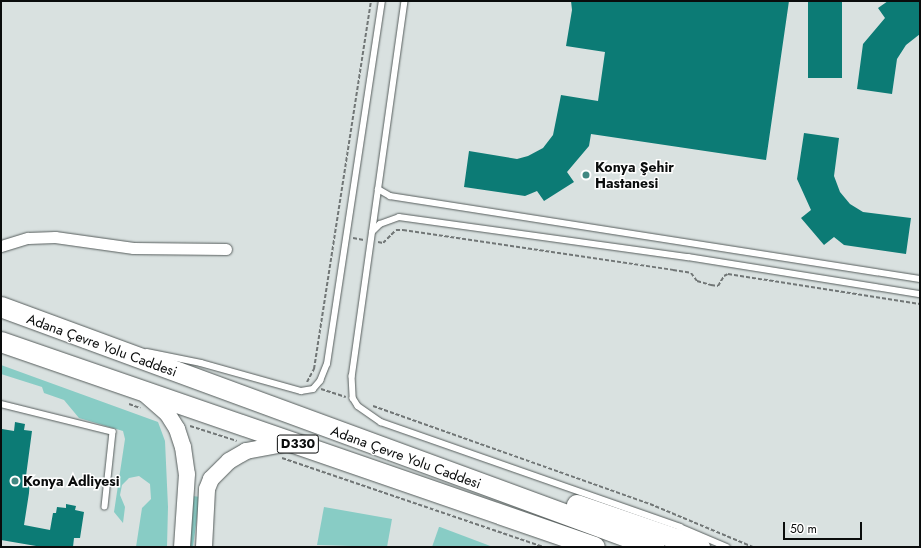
<!DOCTYPE html>
<html>
<head>
<meta charset="utf-8">
<style>
	body { margin:0 }
	#map { position:relative; width:921px; height:548px; overflow:hidden; background:#d9e1e0; font-family:Jost,sans-serif }
	div>[style] { position:absolute }
	.green>* { inset:0; background:#88ccc5; transform-origin:0 0 }
	.building>* { inset:0; background:#0c7b75; transform-origin:0 0 }
	.path>* { height:2px; margin-top:-1px; transform-origin:0; background:repeating-linear-gradient(90deg,#717676 0 4px,transparent 0 6px) }
	.roads { filter:drop-shadow(0 0 1px #565d5c) drop-shadow(0 0 1px #565d5c) }
	.lane>* { height:5.5px; margin:-2.75px; padding:0 2.75px; transform-origin:2.75px; border-radius:2.75px; background:#fff }
	.street>* { height:11px; margin:-5.5px; padding:0 5.5px; transform-origin:5.5px; border-radius:5.5px; background:#fff }
	.secondary>* { height:16px; margin:-8px; padding:0 8px; transform-origin:8px; border-radius:8px; background:#fff }
	.highway>* { height:20px; margin:-10px; padding:0 10px; transform-origin:10px; border-radius:10px; background:#fff }
	.dots>* { width:11px; height:11px; translate:-50% -50%; box-sizing:border-box; border:2px solid #fff; border-radius:50% }
	span { translate:-50% -50%; white-space:nowrap; text-align:center; line-height:1.15; -webkit-text-stroke:3px #fff; paint-order:stroke }
	.shield-label span { padding:1px 3px; background:#fff; border:1px solid; border-radius:3px; -webkit-text-stroke-width:0 }
	.shield-label { font-size:13px; color:#0a0c0c; font-weight:700 }
	.poi-label { font-size:14px; color:#0a0c0c; font-weight:700 }
	.left { translate:0 -50%; text-align:left }
	.street-label { font-size:14px; color:#0a0c0c }
	.frame { position:absolute; inset:0; border:2px solid #0a0c0c; pointer-events:none }
	.scale { position:absolute; left:783px; top:522px; width:79px; height:18px; box-sizing:border-box; border:2px solid #0a0c0c; border-top:0; padding-left:5px; font-size:12px; line-height:14px; white-space:nowrap; color:#0a0c0c; -webkit-text-stroke:3px #fff; paint-order:stroke }
</style>
</head>
<body>
<div id="map">
	<div class="green">
		<i style="clip-path:polygon(1px 365px,158px 422px,165px 441px,168px 507px,167px 547px,136px 547px,142px 508px,151px 499px,150px 484px,139px 476px,129px 478px,122px 485px,120px 495px,125px 507px,123px 523px,114px 512px,125px 439px,123px 431px,79px 418px,64px 400px,44px 393px,42px 387px,1px 374px)"></i>
		<i style="left:193px;top:496px;width:7px;height:51px;rotate:8deg"></i>
		<i style="clip-path:polygon(324px 507px,392px 519px,387px 547px,317px 545px)"></i>
		<i style="clip-path:polygon(439px 527px,440px 527px,493px 547px,432px 547px)"></i>
	</div>
	<div class="building">
		<i style="clip-path:polygon(571px 1px,789px 1px,766px 160px,591px 134px,589px 146px,567px 172px,574px 182px,544px 201px,537px 191px,525px 196px,464px 187px,469px 151px,517px 159px,528px 156px,543px 148px,553px 135px,561px 95px,598px 101px,605px 52px,566px 46px,572px 10px)"></i>
		<i style="left:808px;top:1px;width:34px;height:77px"></i>
		<i style="clip-path:polygon(888px 1px,920px 1px,920px 34px,906px 45px,897px 59px,892px 94px,857px 89px,863px 44px,885px 18px,878px 8px)"></i>
		<i style="clip-path:polygon(804px 133px,839px 138px,834px 176px,840px 192px,850px 204px,863px 212px,911px 218px,906px 254px,844px 245px,834px 237px,824px 245px,801px 218px,811px 210px,797px 179px)"></i>
		<i style="clip-path:polygon(15px 422px,25px 424px,24px 430px,32px 431px,26px 476px,30px 477px,29px 493px,24px 525px,50px 530px,53px 513px,56px 513px,57px 507px,66px 508px,66px 504px,76px 506px,75px 510px,84px 512px,80px 538px,74px 538px,73px 547px,42px 547px,1px 540px,1px 438px,2px 429px,14px 431px)"></i>
	</div>
	<div class="path">
		<i style="left:353px;top:238px;width:11px;rotate:10deg"></i>
		<i style="left:378px;top:242px;width:5px;rotate:11deg"></i>
		<i style="left:383px;top:243px;width:18px;rotate:-45deg"></i>
		<i style="left:396px;top:230px;width:7px"></i>
		<i style="left:403px;top:230px;width:273px;rotate:8.4deg"></i>
		<i style="left:673px;top:270px;width:18px;rotate:9deg"></i>
		<i style="left:691px;top:273px;width:10px;rotate:53deg"></i>
		<i style="left:697px;top:281px;width:15px;rotate:16deg"></i>
		<i style="left:711px;top:285px;width:7px;rotate:8deg"></i>
		<i style="left:718px;top:286px;width:12px;rotate:-59deg"></i>
		<i style="left:724px;top:276px;width:4px;rotate:-27deg"></i>
		<i style="left:728px;top:274px;width:194px;rotate:8.9deg"></i>
		<i style="left:307px;top:382px;width:15px;rotate:-62deg"></i>
		<i style="left:314px;top:369px;width:372px;rotate:-81.2deg"></i>
		<i style="left:321px;top:389px;width:26px;rotate:18deg"></i>
		<i style="left:129px;top:404px;width:12px;rotate:20deg"></i>
		<i style="left:373px;top:406px;width:294px;rotate:19.5deg"></i>
		<i style="left:650px;top:504px;width:112px;rotate:22.7deg"></i>
		<i style="left:190px;top:426px;width:49px;rotate:17.7deg"></i>
		<i style="left:282px;top:458px;width:277px;rotate:18.8deg"></i>
	</div>
	<div class="roads">
		<div class="lane">
			<i style="left:405px;top:1px;width:379px;rotate:98deg"></i>
			<i style="left:352px;top:376px;width:22px;rotate:87deg"></i>
			<i style="left:353px;top:398px;width:9px;rotate:58deg"></i>
			<i style="left:358px;top:406px;width:28px;rotate:35deg"></i>
			<i style="left:381px;top:422px;width:317px;rotate:19.3deg"></i>
			<i style="left:680px;top:527px;width:51px;rotate:23.1deg"></i>
			<i style="left:378px;top:189px;width:14px;rotate:30deg"></i>
			<i style="left:390px;top:196px;width:536px;rotate:8.9deg"></i>
			<i style="left:372px;top:232px;width:11px;rotate:-45deg"></i>
			<i style="left:380px;top:224px;width:20px;rotate:-20deg"></i>
			<i style="left:399px;top:217px;width:292px;rotate:7.9deg"></i>
			<i style="left:688px;top:257px;width:235px;rotate:9.1deg"></i>
			<i style="left:147px;top:352px;width:55px;rotate:11.5deg"></i>
			<i style="left:201px;top:363px;width:104px;rotate:15.6deg"></i>
			<i style="left:301px;top:391px;width:12px;rotate:-9deg"></i>
			<i style="left:313px;top:389px;width:11px;rotate:-49deg"></i>
			<i style="left:320px;top:381px;width:18px;rotate:-68deg"></i>
			<i style="left:327px;top:364px;width:367px;rotate:-81.4deg"></i>
			<i style="left:1px;top:404px;width:115px;rotate:14deg"></i>
			<i style="left:113px;top:432px;width:75px;rotate:96.1deg"></i>
		</div>
		<div class="street">
			<i style="left:1px;top:246px;width:28px;rotate:-17deg"></i>
			<i style="left:28px;top:238px;width:27px;rotate:-2deg"></i>
			<i style="left:55px;top:237px;width:79px;rotate:8deg"></i>
			<i style="left:133px;top:248px;width:93px;rotate:0.6deg"></i>
		</div>
		<div class="secondary">
			<i style="left:146px;top:395px;width:28px;rotate:41deg"></i>
			<i style="left:167px;top:413px;width:19px;rotate:58deg"></i>
			<i style="left:177px;top:429px;width:19px;rotate:72deg"></i>
			<i style="left:183px;top:447px;width:27px;rotate:82deg"></i>
			<i style="left:187px;top:474px;width:73px;rotate:93.9deg"></i>
			<i style="left:204px;top:547px;width:58px;rotate:-87deg"></i>
			<i style="left:207px;top:489px;width:11px;rotate:-68deg"></i>
			<i style="left:211px;top:479px;width:25px;rotate:-45deg"></i>
			<i style="left:229px;top:461px;width:20px;rotate:-30deg"></i>
			<i style="left:246px;top:451px;width:44px;rotate:-10.5deg"></i>
		</div>
		<div class="highway">
			<i style="left:1px;top:307px;width:696px;rotate:20.18deg"></i>
			<i style="left:1px;top:342px;width:628px;rotate:19.04deg"></i>
			<i style="left:577px;top:505px;width:130px;rotate:18.9deg"></i>
		</div>
	</div>
	<div class="dots">
		<i style="left:586px;top:175px;background:#418882"></i>
		<i style="left:15px;top:481px;background:#418882"></i>
	</div>
	<div class="shield-label">
		<span style="left:298px;top:444px">D330</span>
	</div>
	<div class="poi-label">
		<span class="left" style="left:595px;top:175px">Konya Şehir<br>Hastanesi</span>
		<span class="left" style="left:23px;top:481px">Konya Adliyesi</span>
	</div>
	<div class="street-label">
		<span style="left:102px;top:345px;rotate:20deg">Adana Çevre Yolu Caddesi</span>
		<span style="left:406px;top:457px;rotate:20deg">Adana Çevre Yolu Caddesi</span>
	</div>
	<div class="frame"></div>
	<div class="scale">50 m</div>
</div>
</body>
</html>
